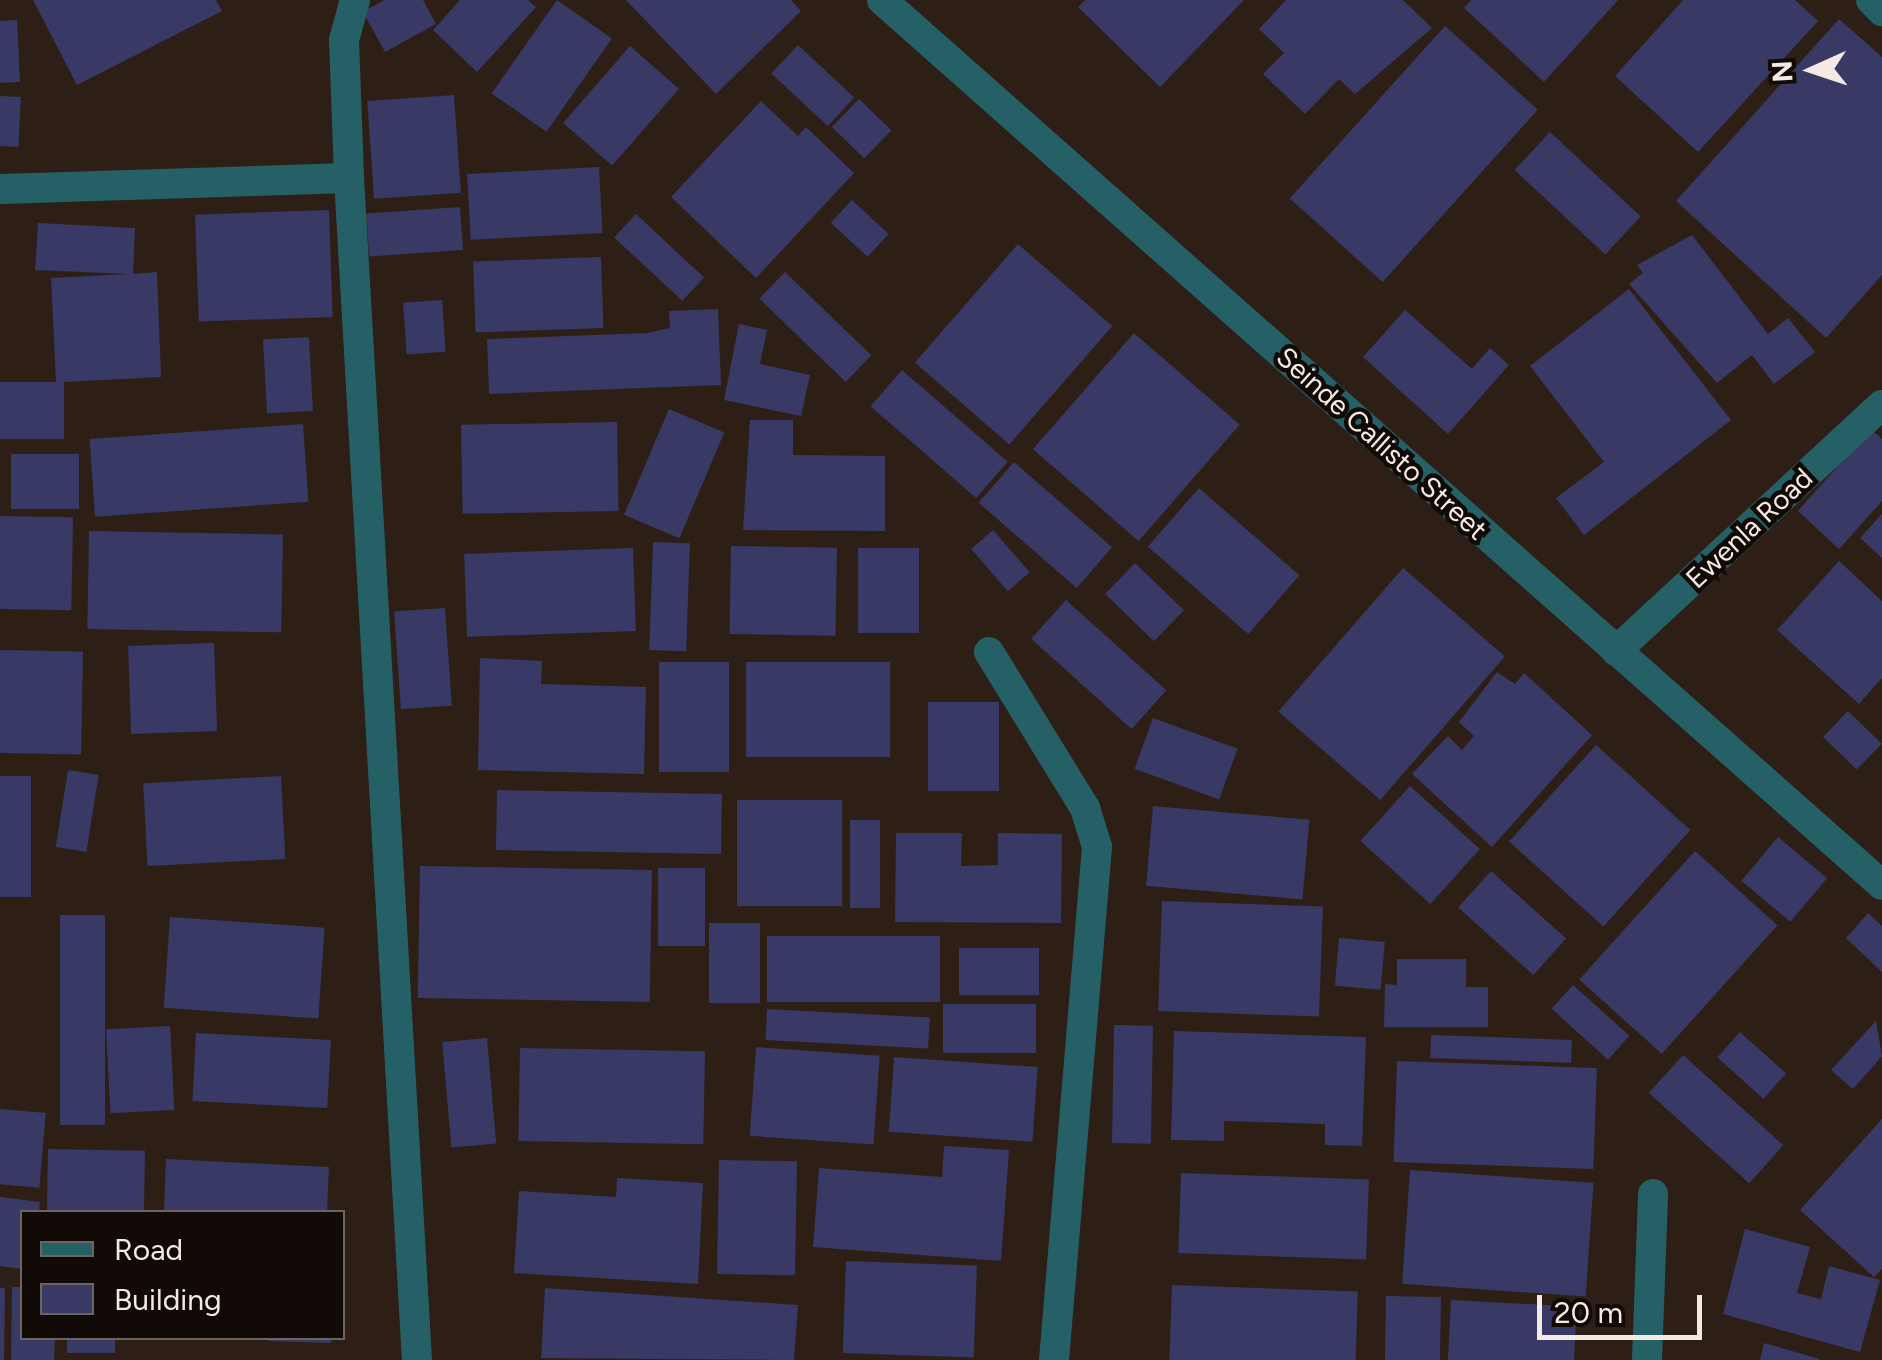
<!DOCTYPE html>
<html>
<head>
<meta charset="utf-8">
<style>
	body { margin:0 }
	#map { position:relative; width:1882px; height:1360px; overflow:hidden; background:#2d1f15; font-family:Figtree,sans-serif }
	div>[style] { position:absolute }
	.building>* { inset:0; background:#393965; transform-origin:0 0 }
	.street>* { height:30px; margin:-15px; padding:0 15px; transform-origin:15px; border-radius:15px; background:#266067 }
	span { translate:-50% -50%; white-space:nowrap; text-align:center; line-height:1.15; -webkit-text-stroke:9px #110a06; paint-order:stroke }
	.street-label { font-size:28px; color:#f4eae3 }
	.legend { position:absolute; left:20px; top:1210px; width:325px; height:130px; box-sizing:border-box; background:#110a06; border:2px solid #6c645e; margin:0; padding:12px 18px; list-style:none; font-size:30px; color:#f4eae3 }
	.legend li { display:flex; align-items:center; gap:20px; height:50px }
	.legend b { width:50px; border:2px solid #6c645e }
	.north { position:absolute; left:1762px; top:20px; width:100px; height:100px; -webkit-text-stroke:8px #110a06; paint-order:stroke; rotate:267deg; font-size:28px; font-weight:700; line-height:40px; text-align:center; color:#f4eae3 }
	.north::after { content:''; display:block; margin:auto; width:35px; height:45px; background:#f4eae3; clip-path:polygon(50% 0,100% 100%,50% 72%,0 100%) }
	.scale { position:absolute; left:1537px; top:1295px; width:165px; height:45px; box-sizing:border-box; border:5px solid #f4eae3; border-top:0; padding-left:12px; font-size:30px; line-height:35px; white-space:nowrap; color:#f4eae3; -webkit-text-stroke:8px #110a06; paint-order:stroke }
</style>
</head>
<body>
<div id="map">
	<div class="building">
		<i style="clip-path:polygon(33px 0,216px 0,222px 11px,77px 85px)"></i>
		<i style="clip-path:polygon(384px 0,423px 0,436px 24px,385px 52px,363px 12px)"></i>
		<i style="clip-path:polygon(460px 0,528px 0,536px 7px,477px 72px,433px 30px)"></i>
		<i style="left:557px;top:0;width:67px;height:114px;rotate:35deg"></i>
		<i style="clip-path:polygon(626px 0,791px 0,801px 11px,716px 94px)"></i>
		<i style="clip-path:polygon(1085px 0,1244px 0,1160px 87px,1078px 7px)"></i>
		<i style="clip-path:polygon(1286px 0,1403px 0,1432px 28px,1355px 94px,1339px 79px,1305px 114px,1263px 74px,1284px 53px,1259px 29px)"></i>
		<i style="clip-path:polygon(1471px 0,1618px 0,1544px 82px,1464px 8px)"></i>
		<i style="clip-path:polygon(1683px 0,1795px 0,1818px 21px,1698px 152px,1615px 76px)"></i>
		<i style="clip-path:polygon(1839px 19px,1882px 57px,1882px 275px,1826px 338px,1676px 201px)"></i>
		<i style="clip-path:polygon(17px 20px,20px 82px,0 83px,0 21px)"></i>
		<i style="left:1445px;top:26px;width:125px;height:232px;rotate:42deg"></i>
		<i style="left:798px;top:45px;width:77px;height:39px;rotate:43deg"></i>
		<i style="left:630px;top:46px;width:65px;height:102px;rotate:41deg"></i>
		<i style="left:454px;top:95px;width:98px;height:87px;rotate:86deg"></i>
		<i style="left:0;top:96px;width:21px;height:50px;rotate:3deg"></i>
		<i style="left:859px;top:99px;width:45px;height:39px;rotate:44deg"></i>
		<i style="clip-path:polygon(761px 101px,798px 136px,806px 127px,854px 173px,756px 278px,671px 197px)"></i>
		<i style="left:1550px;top:132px;width:124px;height:52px;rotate:43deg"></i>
		<i style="left:599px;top:167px;width:66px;height:132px;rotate:87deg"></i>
		<i style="left:852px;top:200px;width:50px;height:31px;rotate:43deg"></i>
		<i style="left:460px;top:207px;width:43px;height:94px;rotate:86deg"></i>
		<i style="left:329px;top:210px;width:107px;height:134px;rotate:88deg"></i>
		<i style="left:636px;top:214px;width:93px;height:32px;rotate:43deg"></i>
		<i style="clip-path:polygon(38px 223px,135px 228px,133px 274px,157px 272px,161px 377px,64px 382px,64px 439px,0 439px,0 382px,56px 382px,51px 278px,128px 274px,35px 270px)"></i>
		<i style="clip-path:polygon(1692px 235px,1768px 334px,1788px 318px,1815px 352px,1774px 384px,1752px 355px,1717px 383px,1629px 284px,1643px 273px,1637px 265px)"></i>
		<i style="left:1018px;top:244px;width:125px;height:157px;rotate:41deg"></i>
		<i style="left:601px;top:257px;width:71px;height:128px;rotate:88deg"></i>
		<i style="left:785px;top:272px;width:120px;height:37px;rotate:44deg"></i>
		<i style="clip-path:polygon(1629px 289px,1731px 420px,1584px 535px,1556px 498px,1604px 462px,1530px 366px)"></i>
		<i style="left:442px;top:300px;width:52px;height:39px;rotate:86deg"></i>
		<i style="clip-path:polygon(718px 309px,721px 385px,489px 394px,487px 339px,648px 333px,670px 328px,669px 311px)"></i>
		<i style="clip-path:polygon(1405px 310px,1472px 369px,1490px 348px,1509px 365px,1448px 434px,1363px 357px)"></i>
		<i style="clip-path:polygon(739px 324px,767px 330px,760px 364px,810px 375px,801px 416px,724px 400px)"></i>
		<i style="left:1134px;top:333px;width:140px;height:154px;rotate:41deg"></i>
		<i style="left:309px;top:337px;width:74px;height:46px;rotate:87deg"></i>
		<i style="left:902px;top:370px;width:140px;height:48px;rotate:41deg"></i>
		<i style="left:669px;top:409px;width:60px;height:115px;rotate:23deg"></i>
		<i style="clip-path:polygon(750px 420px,793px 420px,793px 455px,885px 456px,885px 531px,743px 530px)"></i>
		<i style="left:617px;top:422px;width:89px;height:156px;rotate:89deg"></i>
		<i style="left:303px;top:424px;width:78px;height:214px;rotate:86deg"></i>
		<i style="clip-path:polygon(1871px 429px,1882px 439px,1882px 501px,1839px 549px,1798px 511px)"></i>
		<i style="left:79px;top:454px;width:55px;height:68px;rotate:90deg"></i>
		<i style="left:1014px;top:462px;width:130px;height:54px;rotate:41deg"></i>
		<i style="left:1199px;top:488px;width:133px;height:78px;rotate:41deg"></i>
		<i style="clip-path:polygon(1882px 514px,1882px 558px,1860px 538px)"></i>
		<i style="left:0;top:516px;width:73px;height:93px;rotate:1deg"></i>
		<i style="left:993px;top:530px;width:56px;height:29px;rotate:49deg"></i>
		<i style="left:89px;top:531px;width:194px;height:98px;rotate:1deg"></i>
		<i style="left:653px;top:542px;width:37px;height:108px;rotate:2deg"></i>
		<i style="left:731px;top:546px;width:106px;height:88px;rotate:1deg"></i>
		<i style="left:633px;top:548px;width:83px;height:169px;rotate:88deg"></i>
		<i style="left:919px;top:548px;width:85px;height:61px;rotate:90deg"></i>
		<i style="clip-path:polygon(1839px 561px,1882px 601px,1882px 678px,1859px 704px,1777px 630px)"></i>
		<i style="left:1135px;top:563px;width:68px;height:43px;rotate:44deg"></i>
		<i style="left:1403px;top:568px;width:135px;height:190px;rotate:41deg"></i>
		<i style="left:1066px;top:600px;width:135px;height:52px;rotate:42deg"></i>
		<i style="left:445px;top:608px;width:98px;height:51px;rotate:86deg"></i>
		<i style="left:214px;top:643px;width:88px;height:86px;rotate:88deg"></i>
		<i style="left:0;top:650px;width:83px;height:103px;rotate:1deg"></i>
		<i style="clip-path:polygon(480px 658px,542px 661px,541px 684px,646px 687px,644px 774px,478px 770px)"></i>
		<i style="left:659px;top:662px;width:70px;height:110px"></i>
		<i style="left:746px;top:662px;width:144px;height:95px"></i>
		<i style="clip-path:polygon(1497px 672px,1515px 684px,1524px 673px,1592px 735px,1492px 847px,1412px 774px,1448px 736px,1462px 750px,1474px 736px,1459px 722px)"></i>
		<i style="left:999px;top:702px;width:89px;height:71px;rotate:90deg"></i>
		<i style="left:1848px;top:711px;width:47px;height:36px;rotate:44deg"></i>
		<i style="left:1153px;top:718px;width:90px;height:54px;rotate:20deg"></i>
		<i style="left:1596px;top:745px;width:127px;height:130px;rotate:42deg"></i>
		<i style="left:68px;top:770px;width:31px;height:78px;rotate:9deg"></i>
		<i style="left:0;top:776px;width:31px;height:121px"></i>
		<i style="left:281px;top:776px;width:83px;height:138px;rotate:87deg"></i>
		<i style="left:1410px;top:786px;width:94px;height:74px;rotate:42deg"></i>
		<i style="left:497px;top:790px;width:225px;height:60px;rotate:1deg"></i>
		<i style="left:737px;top:800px;width:105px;height:106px"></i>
		<i style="left:1153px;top:806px;width:157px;height:80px;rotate:5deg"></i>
		<i style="left:850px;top:820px;width:30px;height:88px"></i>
		<i style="clip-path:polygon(896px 833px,962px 833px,961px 866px,998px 865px,998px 833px,1062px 834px,1061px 923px,895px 922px)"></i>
		<i style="left:1778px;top:837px;width:64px;height:57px;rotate:40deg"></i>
		<i style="left:1695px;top:851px;width:111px;height:173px;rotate:42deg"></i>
		<i style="left:420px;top:866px;width:232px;height:132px;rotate:1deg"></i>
		<i style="left:658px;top:868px;width:47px;height:78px"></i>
		<i style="left:1491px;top:871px;width:101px;height:49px;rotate:42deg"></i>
		<i style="left:1162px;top:901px;width:161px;height:110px;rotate:2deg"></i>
		<i style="clip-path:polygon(1868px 913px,1882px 926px,1882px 972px,1846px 938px)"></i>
		<i style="left:60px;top:915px;width:45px;height:210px"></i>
		<i style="left:170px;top:917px;width:155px;height:91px;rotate:4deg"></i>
		<i style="left:709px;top:923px;width:51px;height:80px"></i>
		<i style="left:767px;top:936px;width:173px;height:66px"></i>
		<i style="left:1339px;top:938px;width:46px;height:48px;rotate:5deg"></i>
		<i style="left:959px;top:948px;width:80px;height:47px"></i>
		<i style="clip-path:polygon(1397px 959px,1466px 959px,1466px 987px,1488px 987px,1488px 1027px,1384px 1027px,1385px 984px,1397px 985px)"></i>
		<i style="left:1573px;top:985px;width:76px;height:32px;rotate:42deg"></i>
		<i style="left:943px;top:1004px;width:93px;height:49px"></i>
		<i style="left:767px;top:1009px;width:163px;height:31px;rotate:3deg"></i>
		<i style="clip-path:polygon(1876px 1021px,1882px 1056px,1853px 1089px,1831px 1070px)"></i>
		<i style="left:1114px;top:1025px;width:39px;height:118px;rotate:1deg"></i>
		<i style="left:170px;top:1026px;width:84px;height:64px;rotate:87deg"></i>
		<i style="clip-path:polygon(1174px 1031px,1366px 1037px,1362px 1146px,1325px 1145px,1325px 1124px,1224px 1121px,1224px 1141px,1171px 1140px)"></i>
		<i style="left:1740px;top:1032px;width:62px;height:34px;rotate:42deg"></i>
		<i style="left:196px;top:1033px;width:135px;height:68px;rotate:3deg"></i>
		<i style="left:1431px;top:1035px;width:141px;height:23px;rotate:2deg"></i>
		<i style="left:487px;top:1038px;width:106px;height:45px;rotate:85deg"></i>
		<i style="left:756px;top:1047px;width:124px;height:89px;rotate:4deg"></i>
		<i style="left:520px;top:1048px;width:185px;height:93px;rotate:1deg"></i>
		<i style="left:1683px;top:1055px;width:135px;height:51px;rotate:42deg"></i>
		<i style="left:894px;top:1057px;width:144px;height:75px;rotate:4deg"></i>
		<i style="left:1397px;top:1061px;width:200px;height:101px;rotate:2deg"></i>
		<i style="left:0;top:1109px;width:46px;height:75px;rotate:5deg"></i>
		<i style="clip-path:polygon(1882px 1119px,1882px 1269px,1874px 1277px,1800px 1210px)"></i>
		<i style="clip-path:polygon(944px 1146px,1009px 1150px,1001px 1261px,813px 1247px,819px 1168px,942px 1177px)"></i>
		<i style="left:48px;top:1149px;width:97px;height:63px;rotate:1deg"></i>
		<i style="clip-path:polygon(166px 1159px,329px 1167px,327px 1212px,164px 1212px)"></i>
		<i style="left:719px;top:1160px;width:78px;height:114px;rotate:1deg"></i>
		<i style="left:1410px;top:1170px;width:184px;height:114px;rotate:4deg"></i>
		<i style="left:1181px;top:1173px;width:188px;height:80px;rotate:2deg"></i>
		<i style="clip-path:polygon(617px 1178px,703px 1183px,698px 1284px,514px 1273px,519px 1191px,616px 1197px)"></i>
		<i style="clip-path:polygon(0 1197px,40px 1202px,39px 1212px,22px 1212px,22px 1269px,0 1266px)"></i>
		<i style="clip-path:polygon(1745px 1229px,1810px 1247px,1797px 1293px,1821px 1299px,1829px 1266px,1880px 1280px,1860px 1352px,1723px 1314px)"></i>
		<i style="left:846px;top:1261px;width:131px;height:92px;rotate:2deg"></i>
		<i style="left:1172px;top:1285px;width:186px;height:75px;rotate:2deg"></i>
		<i style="clip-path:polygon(12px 1287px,22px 1287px,22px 1338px,55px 1338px,54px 1360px,11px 1360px)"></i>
		<i style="clip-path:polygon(0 1288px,5px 1288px,4px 1360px,0 1360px)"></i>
		<i style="clip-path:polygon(545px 1288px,798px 1305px,794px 1360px,541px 1358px)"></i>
		<i style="left:1386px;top:1296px;width:55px;height:64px;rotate:1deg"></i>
		<i style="left:1451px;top:1300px;width:126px;height:60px;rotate:3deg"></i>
		<i style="left:67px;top:1338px;width:48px;height:15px"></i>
		<i style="clip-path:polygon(269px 1338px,331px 1338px,331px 1343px,269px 1341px)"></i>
		<i style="clip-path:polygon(1764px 1343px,1820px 1359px,1819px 1360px,1760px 1360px)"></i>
	</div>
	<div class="street">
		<i style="left:355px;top:0;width:41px;rotate:105.4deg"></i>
		<i style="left:344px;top:40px;width:138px;rotate:87.9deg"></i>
		<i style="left:349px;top:178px;width:1184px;rotate:86.71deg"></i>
		<i style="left:882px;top:0;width:1335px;rotate:41.51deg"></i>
		<i style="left:1871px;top:0;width:16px;rotate:45deg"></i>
		<i style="left:0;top:189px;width:349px;rotate:-1.8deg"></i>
		<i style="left:1616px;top:651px;width:362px;rotate:-42.8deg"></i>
		<i style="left:989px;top:652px;width:183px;rotate:58.4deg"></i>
		<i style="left:1085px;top:808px;width:41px;rotate:72.9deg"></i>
		<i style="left:1097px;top:847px;width:515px;rotate:94.79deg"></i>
		<i style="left:1647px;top:1360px;width:166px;rotate:-87.9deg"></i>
	</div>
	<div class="street-label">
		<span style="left:1382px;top:443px;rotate:42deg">Seinde Callisto Street</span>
		<span style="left:1749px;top:528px;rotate:-43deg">Ewenla Road</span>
	</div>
	<ul class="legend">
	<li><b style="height:12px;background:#266067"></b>Road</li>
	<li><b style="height:28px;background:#393965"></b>Building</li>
	</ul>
	<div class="north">N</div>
	<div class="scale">20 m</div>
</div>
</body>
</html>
